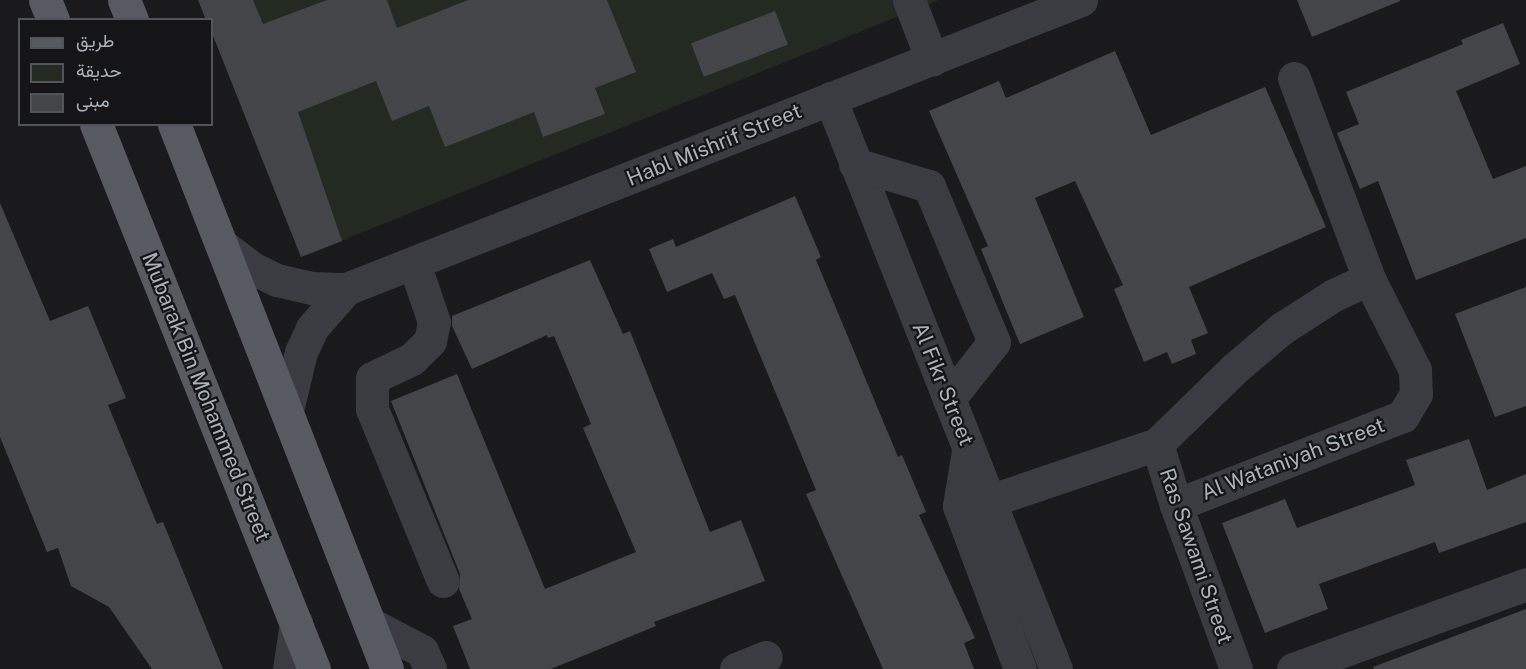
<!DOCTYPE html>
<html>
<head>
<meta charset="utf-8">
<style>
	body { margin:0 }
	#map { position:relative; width:1526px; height:669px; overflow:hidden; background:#1a1a1c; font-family:"Public Sans",Vazirmatn,sans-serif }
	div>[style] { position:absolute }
	.green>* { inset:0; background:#222a22 }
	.building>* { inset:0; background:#444549; transform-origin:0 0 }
	.minor>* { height:33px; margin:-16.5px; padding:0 16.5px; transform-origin:16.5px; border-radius:16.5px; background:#3b3c41 }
	.major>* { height:33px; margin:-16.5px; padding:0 16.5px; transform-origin:16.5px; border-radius:16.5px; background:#575a60 }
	span { translate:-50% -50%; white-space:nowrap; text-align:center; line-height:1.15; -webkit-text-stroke:4.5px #151517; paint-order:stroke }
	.street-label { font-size:21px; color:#acb2bc }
	.legend { position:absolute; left:18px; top:18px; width:195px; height:108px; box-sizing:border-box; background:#151517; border:2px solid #515459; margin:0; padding:8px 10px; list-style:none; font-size:18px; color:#acb2bc }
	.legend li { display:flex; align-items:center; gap:12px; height:30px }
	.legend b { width:30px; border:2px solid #515459 }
</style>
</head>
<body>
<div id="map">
	<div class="green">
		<i style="clip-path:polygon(198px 0,939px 0,301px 257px,212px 33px,212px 20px)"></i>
	</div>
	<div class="building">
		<i style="clip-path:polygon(198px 0,253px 0,263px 24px,327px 0,387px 0,397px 28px,468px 0,607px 0,636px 72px,595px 88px,605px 114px,543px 137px,534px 112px,445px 147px,429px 106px,392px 121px,376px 81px,298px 112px,342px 241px,301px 257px,212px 33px,212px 20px,206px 20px)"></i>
		<i style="clip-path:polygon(1297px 0,1400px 0,1400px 1px,1312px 37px)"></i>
		<i style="left:775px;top:11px;width:36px;height:90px;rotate:69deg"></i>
		<i style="clip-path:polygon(1503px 23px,1520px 64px,1456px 91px,1493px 179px,1526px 166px,1526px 238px,1416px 280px,1378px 181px,1360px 189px,1337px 133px,1359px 124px,1346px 92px,1463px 44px,1461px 40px)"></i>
		<i style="clip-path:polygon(1115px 51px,1151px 135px,1265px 87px,1326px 227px,1189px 287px,1208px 333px,1191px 340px,1196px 354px,1172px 364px,1167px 352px,1144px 362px,1114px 289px,1123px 285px,1075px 181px,1035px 198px,1084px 317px,1020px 344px,981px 249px,988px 246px,929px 111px,999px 81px,1006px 98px)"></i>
		<i style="clip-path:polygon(795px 196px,821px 257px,816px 260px,898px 457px,902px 455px,926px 512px,919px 515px,975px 638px,964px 643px,974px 669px,883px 669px,806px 494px,816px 490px,735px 295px,724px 299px,712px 273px,667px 292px,649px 249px,673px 239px,676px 247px)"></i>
		<i style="clip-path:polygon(0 203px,50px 321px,88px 306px,126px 398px,108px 405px,157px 524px,163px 522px,223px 669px,152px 669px,109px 607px,71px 586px,58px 548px,47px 552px,0 437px)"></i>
		<i style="clip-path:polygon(590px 260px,623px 334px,630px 331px,710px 532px,741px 520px,765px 581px,654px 622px,656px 626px,551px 669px,470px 669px,453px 626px,472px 619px,459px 589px,460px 574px,391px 401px,457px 374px,545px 589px,636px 552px,583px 428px,591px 424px,554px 336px,548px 338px,547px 335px,472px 369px,452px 326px,452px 316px)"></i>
		<i style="clip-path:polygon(1526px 287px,1526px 406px,1495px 417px,1455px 314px)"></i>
		<i style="clip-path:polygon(1469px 439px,1487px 490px,1526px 474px,1526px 522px,1439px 553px,1435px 542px,1319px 584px,1328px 609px,1265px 633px,1222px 523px,1285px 499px,1297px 528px,1415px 485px,1406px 460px)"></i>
		<i style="clip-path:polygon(1526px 609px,1526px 669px,1374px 669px,1373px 667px)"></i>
	</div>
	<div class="minor">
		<i style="left:909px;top:0;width:64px;rotate:69deg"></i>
		<i style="left:1294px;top:78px;width:215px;rotate:69.5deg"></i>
		<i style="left:830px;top:98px;width:614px;rotate:68.41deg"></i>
		<i style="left:855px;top:164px;width:77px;rotate:16.6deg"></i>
		<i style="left:929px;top:186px;width:169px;rotate:67.4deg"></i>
		<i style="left:994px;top:342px;width:73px;rotate:128.3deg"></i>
		<i style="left:223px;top:246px;width:36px;rotate:37deg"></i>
		<i style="left:252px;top:268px;width:28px;rotate:26deg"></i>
		<i style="left:277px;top:280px;width:36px;rotate:13deg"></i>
		<i style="left:312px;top:288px;width:34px;rotate:2deg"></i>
		<i style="left:346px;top:289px;width:790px;rotate:-21.46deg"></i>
		<i style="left:414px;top:263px;width:62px;rotate:71.3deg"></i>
		<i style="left:434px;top:322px;width:19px;rotate:102deg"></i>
		<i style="left:430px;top:341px;width:25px;rotate:135deg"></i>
		<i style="left:412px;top:359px;width:44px;rotate:154.6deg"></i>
		<i style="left:372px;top:378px;width:31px;rotate:90deg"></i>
		<i style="left:372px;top:409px;width:186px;rotate:67.6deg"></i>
		<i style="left:287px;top:410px;width:60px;rotate:-76.4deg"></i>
		<i style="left:301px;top:352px;width:26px;rotate:-65deg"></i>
		<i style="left:312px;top:328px;width:52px;rotate:-48.9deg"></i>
		<i style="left:1157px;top:444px;width:64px;rotate:72.7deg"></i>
		<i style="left:1176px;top:505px;width:175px;rotate:69.9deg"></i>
		<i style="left:968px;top:451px;width:56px;rotate:99.3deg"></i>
		<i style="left:959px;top:506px;width:174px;rotate:69.5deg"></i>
		<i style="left:989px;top:501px;width:177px;rotate:-18.7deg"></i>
		<i style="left:1157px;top:444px;width:107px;rotate:-44.2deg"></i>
		<i style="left:1234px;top:369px;width:62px;rotate:-40.4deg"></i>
		<i style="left:1281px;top:329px;width:63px;rotate:-32.7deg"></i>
		<i style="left:1334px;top:295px;width:38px;rotate:-25deg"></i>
		<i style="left:1369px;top:279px;width:102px;rotate:63.2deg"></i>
		<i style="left:1415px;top:370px;width:24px;rotate:88deg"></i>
		<i style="left:1416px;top:394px;width:26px;rotate:121deg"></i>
		<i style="left:1403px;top:416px;width:244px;rotate:158.6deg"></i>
		<i style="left:369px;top:623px;width:60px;rotate:27.8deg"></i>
		<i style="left:422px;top:651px;width:20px;rotate:66deg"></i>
		<i style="left:289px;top:669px;width:47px;rotate:-81.3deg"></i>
		<i style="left:736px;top:669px;width:32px;rotate:-22deg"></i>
		<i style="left:1293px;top:669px;width:248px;rotate:-20deg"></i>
	</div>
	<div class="major">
		<i style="left:45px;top:0;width:22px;rotate:68deg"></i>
		<i style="left:124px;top:0;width:22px;rotate:68deg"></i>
		<i style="left:96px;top:124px;width:587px;rotate:68.2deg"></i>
		<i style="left:174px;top:124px;width:585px;rotate:68.65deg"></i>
	</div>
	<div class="street-label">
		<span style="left:714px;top:145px;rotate:-22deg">Habl Mishrif Street</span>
		<span style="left:943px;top:384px;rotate:68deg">Al Fikr Street</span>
		<span style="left:206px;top:397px;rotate:68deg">Mubarak Bin Mohammed Street</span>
		<span style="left:1293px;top:459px;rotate:-21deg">Al Wataniyah Street</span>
		<span style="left:1196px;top:556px;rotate:71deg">Ras Sawami Street</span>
	</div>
	<ul class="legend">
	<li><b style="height:8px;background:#575a60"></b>طريق</li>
	<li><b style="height:16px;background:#222a22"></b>حديقة</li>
	<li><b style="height:16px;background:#444549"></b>مبنى</li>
	</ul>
</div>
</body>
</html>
